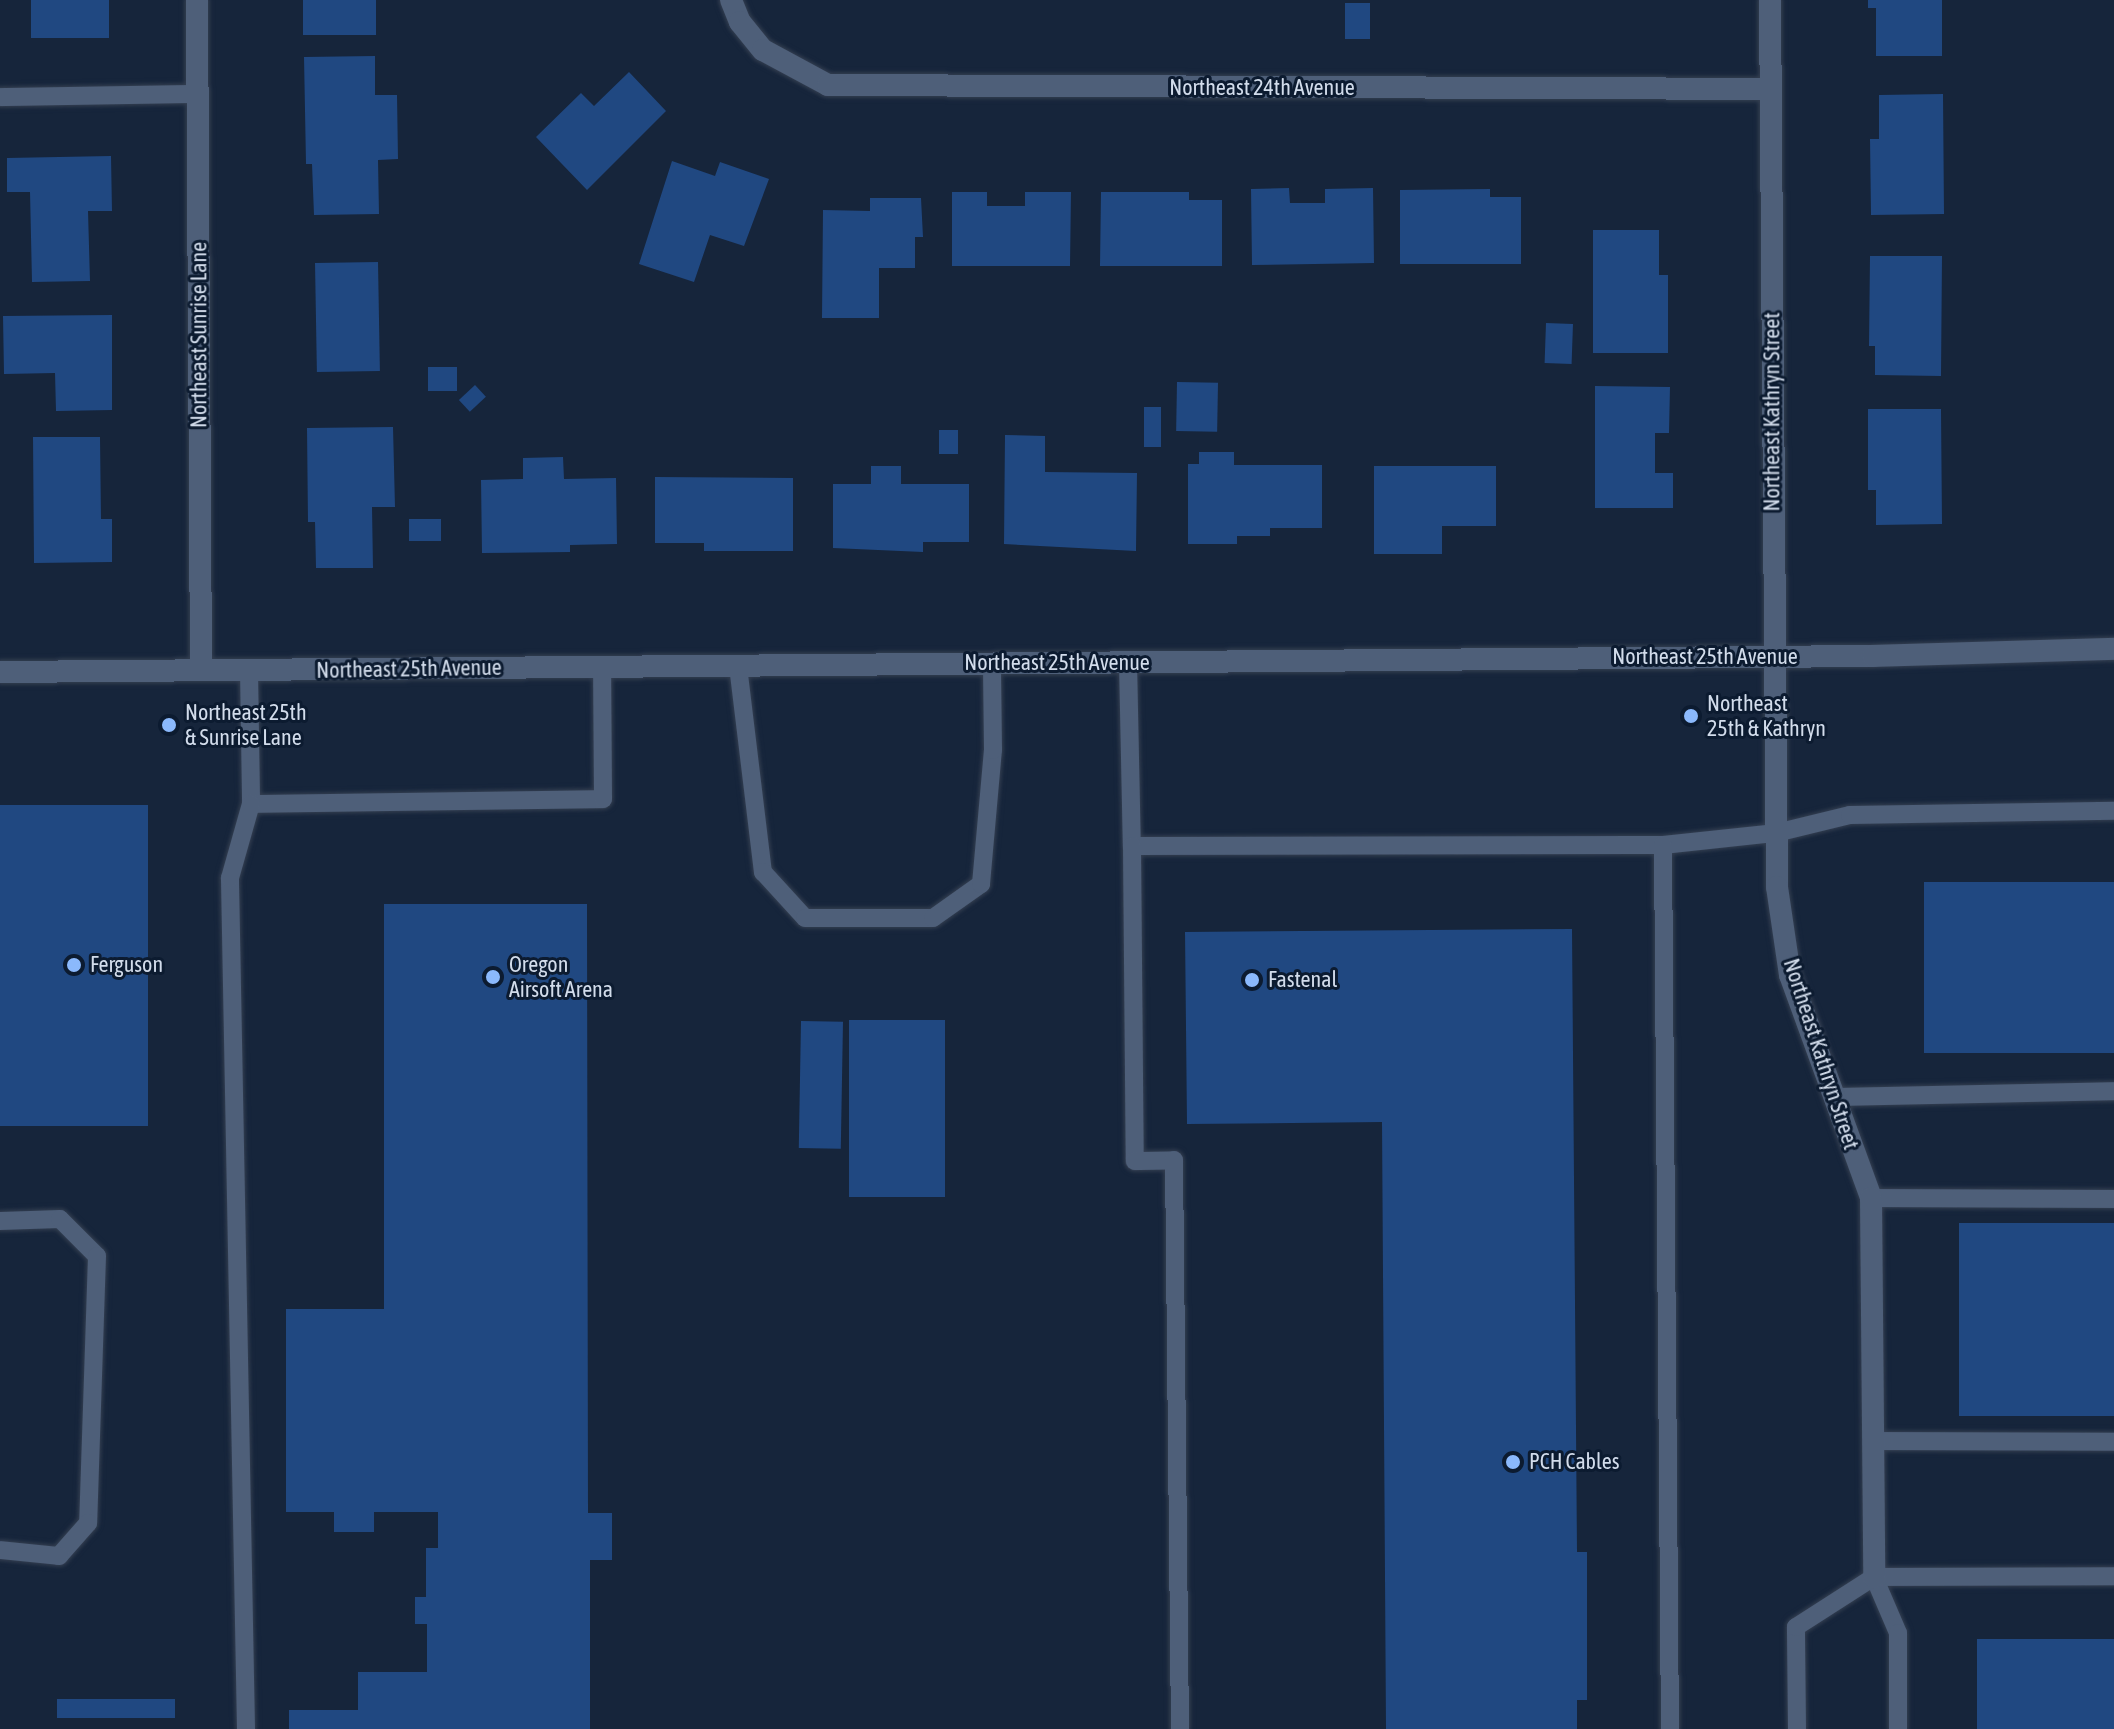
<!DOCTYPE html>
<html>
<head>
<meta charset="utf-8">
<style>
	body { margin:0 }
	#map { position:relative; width:2114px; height:1729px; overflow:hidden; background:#16253b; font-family:"Asap Condensed",sans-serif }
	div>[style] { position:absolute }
	.building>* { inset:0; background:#204881; transform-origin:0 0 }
	.roads { filter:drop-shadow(0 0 2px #343f51) drop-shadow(0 0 2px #343f51) }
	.service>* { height:18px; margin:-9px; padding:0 9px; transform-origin:9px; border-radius:9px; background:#4e5f79 }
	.minor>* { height:22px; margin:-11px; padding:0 11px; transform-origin:11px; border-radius:11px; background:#4e5f79 }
	.tertiary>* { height:22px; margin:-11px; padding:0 11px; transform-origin:11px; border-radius:11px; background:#4e5f79 }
	.secondary>* { height:22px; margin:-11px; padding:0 11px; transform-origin:11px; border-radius:11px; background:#4e5f79 }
	.dots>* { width:22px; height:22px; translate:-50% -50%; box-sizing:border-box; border:4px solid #0c1b30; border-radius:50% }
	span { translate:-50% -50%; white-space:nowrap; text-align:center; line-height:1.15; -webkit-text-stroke:6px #0c1b30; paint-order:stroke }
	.street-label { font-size:22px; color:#d2dceb }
	.poi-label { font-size:22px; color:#d2dceb }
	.left { translate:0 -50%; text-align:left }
</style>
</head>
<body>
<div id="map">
	<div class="building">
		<i style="left:31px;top:0;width:78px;height:38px"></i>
		<i style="left:303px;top:0;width:73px;height:35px"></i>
		<i style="clip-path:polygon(1868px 0,1942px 0,1942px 56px,1876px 56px,1876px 8px,1868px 8px)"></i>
		<i style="left:1345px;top:3px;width:25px;height:36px"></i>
		<i style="clip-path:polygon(375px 56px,375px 95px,397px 95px,398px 159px,378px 160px,379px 214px,314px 215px,312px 164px,306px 164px,304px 57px)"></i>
		<i style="clip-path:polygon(629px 72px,666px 111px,587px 190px,536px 137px,581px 93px,594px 106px)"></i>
		<i style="clip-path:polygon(1943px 94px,1944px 214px,1871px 215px,1870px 139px,1879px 139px,1879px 95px)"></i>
		<i style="clip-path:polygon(111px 156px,112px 211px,88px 211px,90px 281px,32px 282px,30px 192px,7px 192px,7px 158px)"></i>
		<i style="clip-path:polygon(672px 161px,715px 176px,720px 162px,769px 179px,744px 246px,710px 235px,694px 282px,639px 264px)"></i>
		<i style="clip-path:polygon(1289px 188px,1290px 203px,1325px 203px,1325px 189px,1373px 188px,1374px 263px,1252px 265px,1251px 189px)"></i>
		<i style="clip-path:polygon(1490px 189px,1490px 197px,1521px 197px,1521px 264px,1400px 264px,1400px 190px)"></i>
		<i style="clip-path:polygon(952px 192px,987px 192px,987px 206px,1025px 206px,1025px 192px,1071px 192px,1070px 266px,952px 266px)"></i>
		<i style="clip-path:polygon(1101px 192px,1189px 192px,1189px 200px,1222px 200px,1222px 266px,1100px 266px)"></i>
		<i style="clip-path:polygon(870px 198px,921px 198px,923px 237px,915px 237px,915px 268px,879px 268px,879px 318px,822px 318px,823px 210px,870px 211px)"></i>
		<i style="clip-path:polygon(1593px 230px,1659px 230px,1659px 275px,1668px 275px,1668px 353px,1593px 353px)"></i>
		<i style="clip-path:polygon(1870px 256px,1942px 256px,1941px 376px,1875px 375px,1875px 346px,1869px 346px)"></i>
		<i style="left:378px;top:262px;width:109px;height:63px;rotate:89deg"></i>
		<i style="clip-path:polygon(112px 315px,112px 410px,56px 411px,55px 373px,4px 374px,3px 316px)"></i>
		<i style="left:1546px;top:323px;width:27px;height:40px;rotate:2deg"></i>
		<i style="left:428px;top:367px;width:29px;height:24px"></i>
		<i style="left:1177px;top:382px;width:41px;height:49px;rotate:1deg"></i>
		<i style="left:475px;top:385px;width:16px;height:22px;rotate:47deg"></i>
		<i style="clip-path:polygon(1595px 386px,1670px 387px,1669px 433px,1655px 433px,1655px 473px,1673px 473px,1673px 508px,1595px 508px)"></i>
		<i style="left:1144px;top:407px;width:17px;height:40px"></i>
		<i style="clip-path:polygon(1868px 409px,1941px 409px,1942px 524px,1876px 525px,1876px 490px,1868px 490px)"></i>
		<i style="clip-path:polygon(393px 427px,395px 507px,372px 507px,373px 568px,316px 568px,315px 522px,308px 522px,307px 428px)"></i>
		<i style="left:958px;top:430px;width:24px;height:19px;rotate:90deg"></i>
		<i style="clip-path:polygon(1005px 435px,1045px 436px,1045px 472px,1137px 473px,1136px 551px,1004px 544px)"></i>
		<i style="clip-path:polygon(33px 437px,100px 437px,101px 519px,112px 519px,112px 562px,34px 563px)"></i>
		<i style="clip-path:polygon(1199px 452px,1234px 452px,1234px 465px,1322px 465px,1322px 528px,1270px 528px,1270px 536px,1237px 536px,1237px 544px,1188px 544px,1188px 464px,1199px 464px)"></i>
		<i style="clip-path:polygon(563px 457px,564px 479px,616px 478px,617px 544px,570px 545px,570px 552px,482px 553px,481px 480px,523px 479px,523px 458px)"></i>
		<i style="clip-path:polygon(871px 466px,901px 466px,901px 484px,969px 484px,969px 542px,923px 542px,923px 552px,833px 548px,833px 484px,871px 484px)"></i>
		<i style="clip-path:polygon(1374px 466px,1496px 466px,1496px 526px,1442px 526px,1442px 554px,1374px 554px)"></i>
		<i style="clip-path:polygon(655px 477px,793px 478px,793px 551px,704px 551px,704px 543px,655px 543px)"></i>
		<i style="left:409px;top:519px;width:32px;height:22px"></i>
		<i style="left:0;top:805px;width:148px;height:321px"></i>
		<i style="left:2114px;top:882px;width:171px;height:190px;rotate:90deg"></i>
		<i style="clip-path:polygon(384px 904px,587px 904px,588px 1513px,612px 1513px,612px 1560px,590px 1560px,590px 1729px,289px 1729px,289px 1710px,358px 1710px,358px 1672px,427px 1672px,427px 1624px,415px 1624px,415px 1597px,426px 1597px,426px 1548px,438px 1548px,438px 1512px,374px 1512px,374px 1532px,334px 1532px,334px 1512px,286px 1512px,286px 1309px,384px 1309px)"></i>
		<i style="clip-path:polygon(1572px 929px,1577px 1552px,1587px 1552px,1587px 1700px,1577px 1700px,1577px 1729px,1386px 1729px,1382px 1122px,1187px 1124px,1185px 932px)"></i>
		<i style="left:849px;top:1020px;width:96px;height:177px"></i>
		<i style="left:801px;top:1021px;width:42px;height:127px;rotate:1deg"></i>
		<i style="left:1959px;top:1223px;width:155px;height:193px"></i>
		<i style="left:1977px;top:1639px;width:137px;height:90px"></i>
		<i style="left:57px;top:1699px;width:118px;height:19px"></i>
	</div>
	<div class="roads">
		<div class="service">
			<i style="left:0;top:97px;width:197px;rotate:-0.9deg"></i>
			<i style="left:1128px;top:662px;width:184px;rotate:88.8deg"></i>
			<i style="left:1132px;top:846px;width:531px;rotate:-0.11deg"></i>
			<i style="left:1663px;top:845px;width:114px;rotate:-6.1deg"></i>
			<i style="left:1776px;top:833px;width:76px;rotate:-13.7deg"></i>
			<i style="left:1850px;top:815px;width:264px;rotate:-0.9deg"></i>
			<i style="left:738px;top:666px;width:208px;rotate:83.1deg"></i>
			<i style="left:763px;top:872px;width:62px;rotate:47.6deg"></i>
			<i style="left:805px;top:918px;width:128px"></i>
			<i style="left:933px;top:918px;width:59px;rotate:-35.3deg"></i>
			<i style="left:981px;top:884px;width:135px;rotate:-84.9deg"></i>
			<i style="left:993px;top:750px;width:87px;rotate:-90.7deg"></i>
			<i style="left:249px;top:670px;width:134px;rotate:89.1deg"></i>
			<i style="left:251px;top:804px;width:352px;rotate:-0.8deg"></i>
			<i style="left:603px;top:799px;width:132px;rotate:-90.4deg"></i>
			<i style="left:1663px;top:845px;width:884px;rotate:89.55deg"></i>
			<i style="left:1132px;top:846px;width:315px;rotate:89.5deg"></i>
			<i style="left:1135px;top:1161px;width:39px;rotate:-1deg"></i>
			<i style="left:1174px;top:1160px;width:569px;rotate:89.4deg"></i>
			<i style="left:1834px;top:1097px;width:280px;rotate:-1.2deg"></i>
			<i style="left:1871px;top:1198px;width:243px;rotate:0.2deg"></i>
			<i style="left:0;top:1221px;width:60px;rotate:-1.9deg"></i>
			<i style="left:60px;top:1219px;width:52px;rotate:45deg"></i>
			<i style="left:97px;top:1256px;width:267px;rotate:91.9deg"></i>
			<i style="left:88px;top:1523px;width:44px;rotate:131.3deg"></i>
			<i style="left:59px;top:1556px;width:59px;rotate:-174.2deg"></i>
			<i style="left:1875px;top:1441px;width:239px;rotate:0.2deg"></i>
			<i style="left:1874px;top:1577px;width:61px;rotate:66.8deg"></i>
			<i style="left:1898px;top:1633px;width:96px;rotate:90deg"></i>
			<i style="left:246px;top:1729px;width:851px;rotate:-91.08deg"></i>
			<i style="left:230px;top:878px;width:77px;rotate:-74.2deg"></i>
			<i style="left:1797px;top:1729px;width:102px;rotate:-90.6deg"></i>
			<i style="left:1796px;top:1627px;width:93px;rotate:-32.7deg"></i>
			<i style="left:1874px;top:1577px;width:240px;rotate:-0.2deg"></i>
		</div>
		<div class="minor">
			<i style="left:731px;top:0;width:24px;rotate:68deg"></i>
			<i style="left:740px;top:22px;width:36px;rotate:51deg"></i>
			<i style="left:763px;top:50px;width:74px;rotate:28.3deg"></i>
			<i style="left:828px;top:85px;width:943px;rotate:0.24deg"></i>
			<i style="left:1770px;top:0;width:887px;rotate:89.55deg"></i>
			<i style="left:1777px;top:887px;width:89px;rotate:81.6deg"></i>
			<i style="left:1790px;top:975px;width:237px;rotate:70deg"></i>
			<i style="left:1871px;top:1198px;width:379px;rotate:89.5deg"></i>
		</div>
		<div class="tertiary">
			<i style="left:197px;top:0;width:670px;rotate:89.66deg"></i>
		</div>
		<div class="secondary">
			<i style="left:0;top:672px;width:1873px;rotate:-0.49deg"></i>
			<i style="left:1873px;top:656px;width:241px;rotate:-1.7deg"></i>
		</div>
	</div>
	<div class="dots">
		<i style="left:1691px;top:716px;background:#8bb9fc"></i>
		<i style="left:169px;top:725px;background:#8bb9fc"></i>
		<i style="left:74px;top:965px;background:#8bb9fc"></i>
		<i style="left:493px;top:977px;background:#8bb9fc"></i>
		<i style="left:1252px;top:980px;background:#8bb9fc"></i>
		<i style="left:1513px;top:1462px;background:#8bb9fc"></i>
	</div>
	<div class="street-label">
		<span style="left:1262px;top:88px">Northeast 24th Avenue</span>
		<span style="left:199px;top:335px;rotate:-90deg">Northeast Sunrise Lane</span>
		<span style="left:1772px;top:412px;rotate:-90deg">Northeast Kathryn Street</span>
		<span style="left:1705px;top:657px">Northeast 25th Avenue</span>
		<span style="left:1057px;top:663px">Northeast 25th Avenue</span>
		<span style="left:409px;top:669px;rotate:-1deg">Northeast 25th Avenue</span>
		<span style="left:1821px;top:1054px;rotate:72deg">Northeast Kathryn Street</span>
	</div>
	<div class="poi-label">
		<span class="left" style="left:1707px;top:716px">Northeast<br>25th &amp; Kathryn</span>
		<span class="left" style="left:185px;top:725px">Northeast 25th<br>&amp; Sunrise Lane</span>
		<span class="left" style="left:509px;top:977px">Oregon<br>Airsoft Arena</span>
		<span class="left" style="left:90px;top:965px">Ferguson</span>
		<span class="left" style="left:1268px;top:980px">Fastenal</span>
		<span class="left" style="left:1529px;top:1462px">PCH Cables</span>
	</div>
</div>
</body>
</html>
